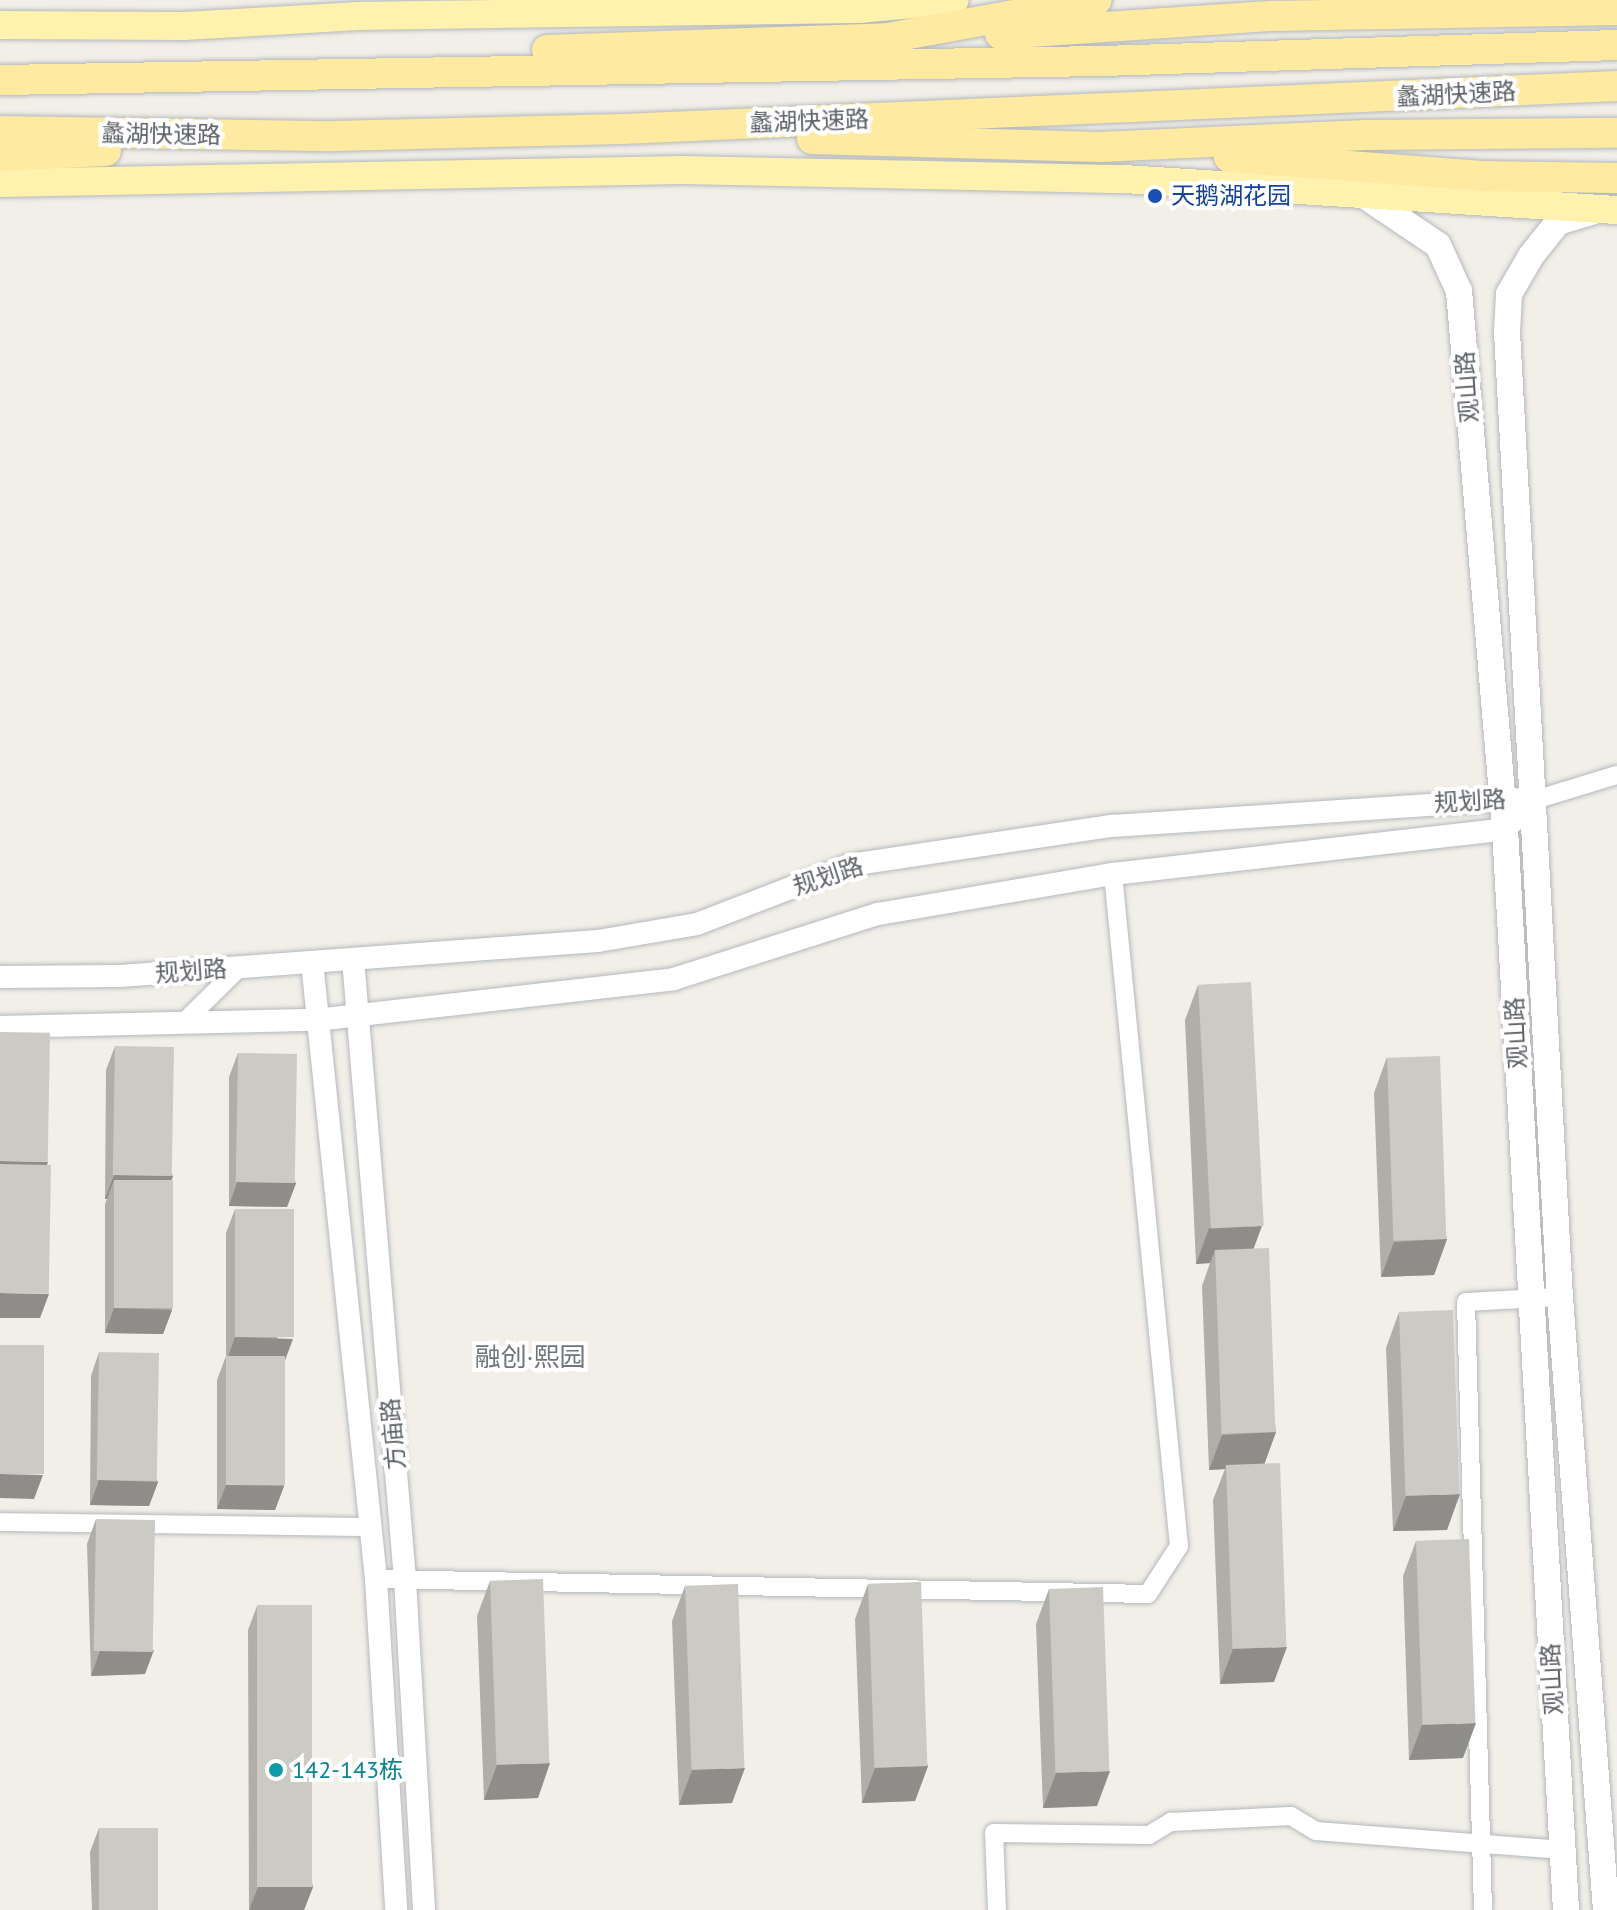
<!DOCTYPE html>
<html>
<head>
<meta charset="utf-8">
<style>
	body { margin:0 }
	#map { position:relative; width:1617px; height:1910px; overflow:hidden; background:#f1efe8; font-family:"PT Sans","Noto Sans SC",sans-serif }
	div>[style] { position:absolute }
	.roads { filter:drop-shadow(0 0 2px #b5b8bc) drop-shadow(0 0 2px #b5b8bc) }
	.minor>* { height:18px; margin:-9px; padding:0 9px; transform-origin:9px; border-radius:9px; background:#fff }
	.tertiary>* { height:22px; margin:-11px; padding:0 11px; transform-origin:11px; border-radius:11px; background:#fff }
	.secondary>* { height:26px; margin:-13px; padding:0 13px; transform-origin:13px; border-radius:13px; background:#fff }
	.primary>* { height:28px; margin:-14px; padding:0 14px; transform-origin:14px; border-radius:14px; background:#fff2af }
	.trunk>* { height:30px; margin:-15px; padding:0 15px; transform-origin:15px; border-radius:15px; background:#feeaa1 }
	.wall>* { inset:0; background:#afaea9 }
	.shaded-wall>* { inset:0; background:#8f8d8a }
	.building>* { inset:0; background:#cccac5; transform-origin:0 0 }
	.dots>* { width:22px; height:22px; translate:-50% -50%; box-sizing:border-box; border:4px solid #fff; border-radius:50% }
	span { translate:-50% -50%; white-space:nowrap; text-align:center; line-height:1.15; -webkit-text-stroke:8px #fff; paint-order:stroke }
	.street-label { font-size:24px; color:#5f6368 }
	.transit-label { font-size:24px; color:#164399 }
	.left { translate:0 -50%; text-align:left }
	.culture-label { font-size:24px; color:#0d838f }
	.neighbourhood-label { font-size:26px; color:#70757a }
</style>
</head>
<body>
<div id="map">
	<div class="roads">
		<div class="minor">
			<i style="left:1535px;top:800px;width:86px;rotate:-17deg"></i>
			<i style="left:182px;top:1024px;width:80px;rotate:-44.5deg"></i>
			<i style="left:0;top:1522px;width:371px;rotate:0.8deg"></i>
			<i style="left:376px;top:1579px;width:772px;rotate:1.11deg"></i>
			<i style="left:1148px;top:1594px;width:57px;rotate:-57.1deg"></i>
			<i style="left:1179px;top:1546px;width:675px;rotate:-95.61deg"></i>
			<i style="left:997px;top:1910px;width:77px;rotate:-92.2deg"></i>
			<i style="left:994px;top:1833px;width:155px;rotate:0.7deg"></i>
			<i style="left:1149px;top:1835px;width:26px;rotate:-31deg"></i>
			<i style="left:1171px;top:1822px;width:120px;rotate:-2.9deg"></i>
			<i style="left:1291px;top:1816px;width:29px;rotate:31deg"></i>
			<i style="left:1316px;top:1831px;width:248px;rotate:4.4deg"></i>
			<i style="left:1483px;top:1910px;width:608px;rotate:-91.6deg"></i>
			<i style="left:1466px;top:1302px;width:94px;rotate:-3deg"></i>
		</div>
		<div class="tertiary">
			<i style="left:353px;top:959px;width:623px;rotate:85.21deg"></i>
			<i style="left:405px;top:1580px;width:331px;rotate:86.7deg"></i>
			<i style="left:312px;top:962px;width:620px;rotate:84.08deg"></i>
			<i style="left:376px;top:1579px;width:332px;rotate:86.5deg"></i>
			<i style="left:0;top:977px;width:120px;rotate:-0.5deg"></i>
			<i style="left:120px;top:976px;width:479px;rotate:-4.2deg"></i>
			<i style="left:598px;top:941px;width:100px;rotate:-9.7deg"></i>
			<i style="left:697px;top:924px;width:164px;rotate:-21.1deg"></i>
			<i style="left:850px;top:865px;width:265px;rotate:-8.5deg"></i>
			<i style="left:1112px;top:826px;width:406px;rotate:-3.8deg"></i>
			<i style="left:0;top:1027px;width:316px;rotate:-1.3deg"></i>
			<i style="left:316px;top:1020px;width:360px;rotate:-6.5deg"></i>
			<i style="left:674px;top:979px;width:214px;rotate:-17.7deg"></i>
			<i style="left:878px;top:914px;width:238px;rotate:-9.7deg"></i>
			<i style="left:1113px;top:874px;width:395px;rotate:-6.5deg"></i>
			<i style="left:1505px;top:829px;width:42px;rotate:-44deg"></i>
		</div>
		<div class="secondary">
			<i style="left:1368px;top:198px;width:84px;rotate:33.9deg"></i>
			<i style="left:1438px;top:245px;width:51px;rotate:65.5deg"></i>
			<i style="left:1459px;top:291px;width:540px;rotate:85.11deg"></i>
			<i style="left:1505px;top:829px;width:1083px;rotate:86.77deg"></i>
			<i style="left:1594px;top:211px;width:38px;rotate:163deg"></i>
			<i style="left:1558px;top:222px;width:43px;rotate:128.5deg"></i>
			<i style="left:1531px;top:256px;width:44px;rotate:120.1deg"></i>
			<i style="left:1509px;top:294px;width:38px;rotate:93deg"></i>
			<i style="left:1507px;top:332px;width:966px;rotate:86.86deg"></i>
			<i style="left:1560px;top:1297px;width:615px;rotate:85.71deg"></i>
		</div>
		<div class="primary">
			<i style="left:0;top:25px;width:184px;rotate:0.3deg"></i>
			<i style="left:184px;top:26px;width:171px;rotate:-3.3deg"></i>
			<i style="left:355px;top:16px;width:504px;rotate:-0.8deg"></i>
			<i style="left:859px;top:9px;width:96px;rotate:-5.4deg"></i>
			<i style="left:0;top:183px;width:683px;rotate:-1.09deg"></i>
			<i style="left:683px;top:170px;width:441px;rotate:1.2deg"></i>
			<i style="left:1124px;top:179px;width:494px;rotate:3.6deg"></i>
		</div>
		<div class="trunk">
			<i style="left:1000px;top:34px;width:274px;rotate:-3.8deg"></i>
			<i style="left:1273px;top:16px;width:344px;rotate:-1deg"></i>
			<i style="left:547px;top:50px;width:340px;rotate:-2deg"></i>
			<i style="left:887px;top:38px;width:213px;rotate:-10.3deg"></i>
			<i style="left:0;top:80px;width:1102px;rotate:-0.99deg"></i>
			<i style="left:1102px;top:61px;width:515px;rotate:-1.78deg"></i>
			<i style="left:0;top:131px;width:333px;rotate:0.9deg"></i>
			<i style="left:333px;top:136px;width:289px;rotate:-1.4deg"></i>
			<i style="left:622px;top:129px;width:996px;rotate:-2.47deg"></i>
			<i style="left:812px;top:139px;width:287px;rotate:1.6deg"></i>
			<i style="left:1099px;top:147px;width:266px;rotate:-2.6deg"></i>
			<i style="left:1365px;top:135px;width:252px;rotate:-0.5deg"></i>
			<i style="left:0;top:156px;width:106px;rotate:-2.7deg"></i>
			<i style="left:1229px;top:157px;width:251px;rotate:4.3deg"></i>
			<i style="left:1479px;top:176px;width:138px;rotate:0.8deg"></i>
		</div>
	</div>
	<div class="wall">
		<i style="clip-path:polygon(1198px 985px,1254px 1249px,1276px 1432px,1264px 1463px,1274px 1682px,1220px 1684px,1213px 1500px,1225px 1469px,1209px 1470px,1202px 1286px,1210px 1263px,1196px 1264px,1185px 1020px)"></i>
		<i style="clip-path:polygon(115px 1046px,173px 1176px,171px 1180px,172px 1310px,163px 1334px,105px 1333px,105px 1204px,107px 1199px,105px 1199px,106px 1070px)"></i>
		<i style="clip-path:polygon(238px 1053px,296px 1183px,287px 1207px,229px 1206px,229px 1077px)"></i>
		<i style="clip-path:polygon(1387px 1057px,1447px 1239px,1434px 1275px,1381px 1277px,1374px 1093px)"></i>
		<i style="clip-path:polygon(235px 1209px,285px 1361px,284px 1486px,275px 1510px,217px 1509px,217px 1380px,226px 1356px,226px 1233px)"></i>
		<i style="clip-path:polygon(1399px 1312px,1447px 1530px,1393px 1531px,1386px 1348px)"></i>
		<i style="clip-path:polygon(99px 1352px,158px 1482px,149px 1506px,90px 1505px,91px 1376px)"></i>
		<i style="clip-path:polygon(96px 1519px,145px 1674px,91px 1676px,87px 1544px)"></i>
		<i style="clip-path:polygon(1416px 1541px,1463px 1758px,1409px 1760px,1403px 1576px)"></i>
		<i style="clip-path:polygon(490px 1581px,538px 1798px,484px 1800px,477px 1616px)"></i>
		<i style="clip-path:polygon(868px 1584px,928px 1766px,915px 1801px,862px 1803px,855px 1619px)"></i>
		<i style="clip-path:polygon(685px 1586px,732px 1803px,679px 1805px,672px 1621px)"></i>
		<i style="clip-path:polygon(1049px 1589px,1097px 1806px,1043px 1808px,1036px 1624px)"></i>
		<i style="clip-path:polygon(257px 1606px,313px 1887px,304px 1910px,249px 1910px,248px 1630px)"></i>
		<i style="clip-path:polygon(99px 1828px,157px 1910px,92px 1910px,90px 1852px)"></i>
	</div>
	<div class="shaded-wall">
		<i style="clip-path:polygon(0 1161px,48px 1162px,39px 1186px,0 1185px)"></i>
		<i style="clip-path:polygon(114px 1175px,173px 1176px,164px 1200px,114px 1180px,107px 1199px,105px 1199px)"></i>
		<i style="clip-path:polygon(237px 1182px,296px 1183px,287px 1207px,229px 1206px)"></i>
		<i style="clip-path:polygon(1262px 1226px,1249px 1261px,1215px 1250px,1210px 1263px,1196px 1264px,1209px 1228px)"></i>
		<i style="clip-path:polygon(1447px 1239px,1434px 1275px,1381px 1277px,1394px 1242px)"></i>
		<i style="clip-path:polygon(0 1293px,49px 1294px,40px 1318px,0 1318px)"></i>
		<i style="clip-path:polygon(114px 1308px,172px 1310px,163px 1334px,105px 1333px)"></i>
		<i style="clip-path:polygon(235px 1337px,293px 1339px,284px 1363px,226px 1362px)"></i>
		<i style="clip-path:polygon(1276px 1432px,1263px 1468px,1226px 1465px,1225px 1469px,1209px 1470px,1222px 1435px)"></i>
		<i style="clip-path:polygon(0 1474px,43px 1475px,34px 1499px,0 1498px)"></i>
		<i style="clip-path:polygon(99px 1480px,158px 1482px,149px 1506px,90px 1505px)"></i>
		<i style="clip-path:polygon(226px 1485px,284px 1486px,275px 1510px,217px 1509px)"></i>
		<i style="clip-path:polygon(1460px 1494px,1447px 1530px,1393px 1531px,1406px 1496px)"></i>
		<i style="clip-path:polygon(1287px 1647px,1274px 1682px,1220px 1684px,1233px 1649px)"></i>
		<i style="clip-path:polygon(154px 1650px,145px 1674px,91px 1676px,100px 1651px)"></i>
		<i style="clip-path:polygon(1476px 1723px,1463px 1758px,1409px 1760px,1422px 1725px)"></i>
		<i style="clip-path:polygon(550px 1763px,538px 1798px,484px 1800px,497px 1765px)"></i>
		<i style="clip-path:polygon(928px 1766px,915px 1801px,862px 1803px,875px 1768px)"></i>
		<i style="clip-path:polygon(745px 1768px,732px 1803px,679px 1805px,692px 1770px)"></i>
		<i style="clip-path:polygon(1110px 1771px,1097px 1806px,1043px 1808px,1056px 1773px)"></i>
		<i style="clip-path:polygon(258px 1887px,313px 1887px,304px 1910px,249px 1910px)"></i>
	</div>
	<div class="building">
		<i style="left:1251px;top:982px;width:244px;height:53px;rotate:87deg"></i>
		<i style="left:0;top:1032px;width:50px;height:129px;rotate:1deg"></i>
		<i style="left:115px;top:1046px;width:59px;height:129px;rotate:1deg"></i>
		<i style="left:238px;top:1053px;width:59px;height:129px;rotate:1deg"></i>
		<i style="left:1440px;top:1056px;width:183px;height:53px;rotate:88deg"></i>
		<i style="left:0;top:1164px;width:51px;height:129px;rotate:1deg"></i>
		<i style="left:114px;top:1180px;width:59px;height:128px"></i>
		<i style="left:235px;top:1209px;width:59px;height:128px"></i>
		<i style="left:1269px;top:1248px;width:184px;height:54px;rotate:88deg"></i>
		<i style="left:1453px;top:1310px;width:184px;height:54px;rotate:88deg"></i>
		<i style="left:0;top:1345px;width:44px;height:129px"></i>
		<i style="left:99px;top:1352px;width:60px;height:128px;rotate:1deg"></i>
		<i style="left:226px;top:1356px;width:59px;height:129px"></i>
		<i style="left:1280px;top:1463px;width:184px;height:54px;rotate:88deg"></i>
		<i style="left:96px;top:1519px;width:59px;height:132px;rotate:1deg"></i>
		<i style="left:1469px;top:1539px;width:184px;height:53px;rotate:88deg"></i>
		<i style="left:543px;top:1579px;width:184px;height:53px;rotate:88deg"></i>
		<i style="left:921px;top:1582px;width:184px;height:53px;rotate:88deg"></i>
		<i style="left:738px;top:1584px;width:184px;height:53px;rotate:88deg"></i>
		<i style="left:1103px;top:1587px;width:184px;height:54px;rotate:88deg"></i>
		<i style="left:312px;top:1605px;width:282px;height:55px;rotate:90deg"></i>
		<i style="left:99px;top:1828px;width:59px;height:82px"></i>
	</div>
	<div class="dots">
		<i style="left:1155px;top:196px;background:#1a4fb4"></i>
		<i style="left:276px;top:1770px;background:#0f9aa8"></i>
	</div>
	<div class="street-label">
		<span style="left:1456px;top:94px;rotate:-3deg">蠡湖快速路</span>
		<span style="left:809px;top:121px;rotate:-2deg">蠡湖快速路</span>
		<span style="left:161px;top:134px;rotate:1deg">蠡湖快速路</span>
		<span style="left:1467px;top:387px;rotate:-94deg">观山路</span>
		<span style="left:1470px;top:801px;rotate:-3deg">规划路</span>
		<span style="left:828px;top:876px;rotate:-18deg">规划路</span>
		<span style="left:191px;top:971px;rotate:-4deg">规划路</span>
		<span style="left:1516px;top:1033px;rotate:-93deg">观山路</span>
		<span style="left:393px;top:1434px;rotate:-95deg">方庙路</span>
		<span style="left:1552px;top:1679px;rotate:-93deg">观山路</span>
	</div>
	<div class="transit-label">
		<span class="left" style="left:1171px;top:196px">天鹅湖花园</span>
	</div>
	<div class="culture-label">
		<span class="left" style="left:292px;top:1770px">142-143栋</span>
	</div>
	<div class="neighbourhood-label">
		<span style="left:530px;top:1357px">融创·熙园</span>
	</div>
</div>
</body>
</html>
